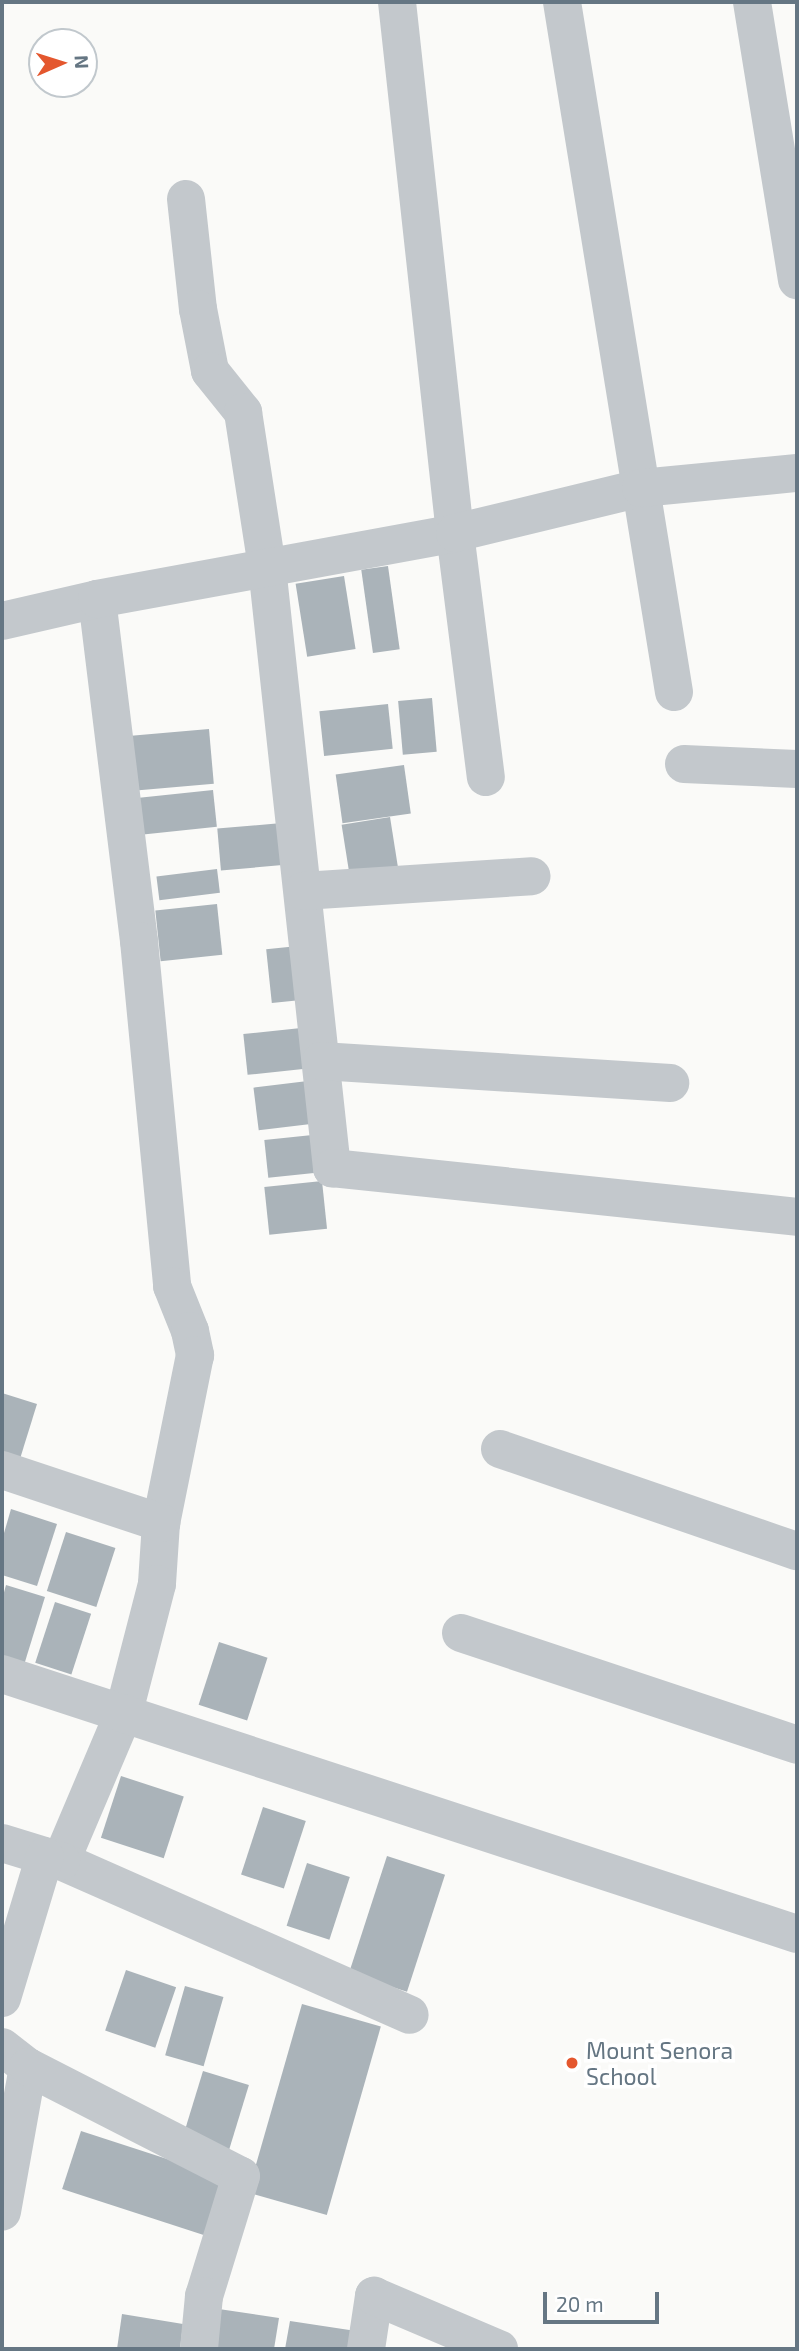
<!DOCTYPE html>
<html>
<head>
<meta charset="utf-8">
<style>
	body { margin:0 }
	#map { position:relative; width:799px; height:2351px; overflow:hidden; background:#fafaf8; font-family:"Exo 2",sans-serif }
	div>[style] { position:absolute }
	.building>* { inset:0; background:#aab3b9; transform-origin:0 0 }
	.minor>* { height:38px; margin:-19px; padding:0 19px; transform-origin:19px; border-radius:19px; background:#c3c8cc }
	.dots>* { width:19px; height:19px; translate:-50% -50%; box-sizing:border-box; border:4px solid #fff; border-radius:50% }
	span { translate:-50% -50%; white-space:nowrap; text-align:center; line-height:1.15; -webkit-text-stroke:7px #fff; paint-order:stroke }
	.poi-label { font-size:23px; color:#657683 }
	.left { translate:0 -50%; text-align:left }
	.frame { position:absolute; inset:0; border:4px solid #657683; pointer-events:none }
	.north { position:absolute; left:28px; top:28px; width:70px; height:70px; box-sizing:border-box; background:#fff; border:2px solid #c1c8cd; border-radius:50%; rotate:87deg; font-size:19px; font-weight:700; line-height:28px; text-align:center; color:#657683 }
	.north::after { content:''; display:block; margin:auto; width:24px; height:32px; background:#e4572e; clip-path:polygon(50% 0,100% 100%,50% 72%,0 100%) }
	.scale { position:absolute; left:543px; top:2292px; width:116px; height:32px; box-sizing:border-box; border:4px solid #657683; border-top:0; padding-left:9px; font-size:21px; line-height:24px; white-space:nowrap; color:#657683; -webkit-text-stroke:5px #fff; paint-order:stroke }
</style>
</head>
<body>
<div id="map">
	<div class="building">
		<i style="left:388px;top:566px;width:84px;height:27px;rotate:82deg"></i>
		<i style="left:344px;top:576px;width:74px;height:49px;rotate:81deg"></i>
		<i style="left:432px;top:698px;width:54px;height:34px;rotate:85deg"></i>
		<i style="left:388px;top:704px;width:45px;height:69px;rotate:84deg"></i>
		<i style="left:209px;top:729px;width:55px;height:78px;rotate:85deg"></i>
		<i style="left:404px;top:765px;width:49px;height:69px;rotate:82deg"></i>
		<i style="left:213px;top:790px;width:37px;height:74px;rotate:84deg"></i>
		<i style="left:390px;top:817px;width:59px;height:49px;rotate:81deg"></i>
		<i style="left:293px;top:822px;width:42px;height:76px;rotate:85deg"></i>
		<i style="left:217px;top:869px;width:24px;height:61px;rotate:83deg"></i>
		<i style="left:217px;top:904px;width:51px;height:62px;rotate:84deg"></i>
		<i style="left:298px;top:946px;width:54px;height:32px;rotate:84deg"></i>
		<i style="left:301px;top:1028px;width:41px;height:58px;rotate:84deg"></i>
		<i style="left:316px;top:1080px;width:43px;height:63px;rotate:83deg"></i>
		<i style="left:322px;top:1134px;width:38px;height:58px;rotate:84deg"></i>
		<i style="left:322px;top:1181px;width:48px;height:58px;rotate:84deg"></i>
		<i style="clip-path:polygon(2px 1393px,37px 1404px,19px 1462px,2px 1457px)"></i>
		<i style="clip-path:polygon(11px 1509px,57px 1524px,37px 1586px,2px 1575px,2px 1540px)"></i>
		<i style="left:66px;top:1532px;width:52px;height:62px;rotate:18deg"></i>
		<i style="clip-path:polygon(6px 1585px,45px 1597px,24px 1665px,2px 1658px,2px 1600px)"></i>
		<i style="left:55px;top:1602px;width:38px;height:64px;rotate:18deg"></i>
		<i style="left:219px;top:1642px;width:51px;height:66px;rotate:18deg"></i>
		<i style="left:121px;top:1776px;width:66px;height:65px;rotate:18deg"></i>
		<i style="left:263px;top:1807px;width:45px;height:71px;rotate:18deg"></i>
		<i style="left:387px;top:1856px;width:61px;height:123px;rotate:18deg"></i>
		<i style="left:307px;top:1863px;width:45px;height:66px;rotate:18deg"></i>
		<i style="left:126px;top:1970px;width:53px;height:64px;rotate:19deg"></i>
		<i style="left:185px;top:1986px;width:40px;height:72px;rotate:16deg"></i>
		<i style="left:302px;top:2004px;width:82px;height:196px;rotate:16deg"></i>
		<i style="left:203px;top:2071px;width:48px;height:68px;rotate:17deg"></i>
		<i style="left:81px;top:2131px;width:152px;height:61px;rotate:18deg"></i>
		<i style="clip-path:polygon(212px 2308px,279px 2318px,274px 2349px,206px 2349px)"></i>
		<i style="clip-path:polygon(122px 2314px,183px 2324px,180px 2349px,117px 2349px)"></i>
		<i style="clip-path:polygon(290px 2321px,356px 2331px,354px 2349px,285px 2349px)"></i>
	</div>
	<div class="minor">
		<i style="left:397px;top:2px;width:534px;rotate:83.77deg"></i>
		<i style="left:455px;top:533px;width:246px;rotate:82.8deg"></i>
		<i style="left:562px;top:2px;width:699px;rotate:80.78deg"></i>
		<i style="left:752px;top:2px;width:282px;rotate:80.8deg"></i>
		<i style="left:186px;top:199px;width:111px;rotate:83.8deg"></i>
		<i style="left:198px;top:309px;width:63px;rotate:79deg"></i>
		<i style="left:210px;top:371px;width:53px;rotate:51.2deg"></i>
		<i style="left:243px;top:412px;width:157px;rotate:81.2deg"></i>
		<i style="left:267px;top:567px;width:605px;rotate:83.83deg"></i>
		<i style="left:332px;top:1168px;width:468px;rotate:6deg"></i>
		<i style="left:97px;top:599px;width:345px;rotate:83deg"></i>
		<i style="left:139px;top:941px;width:347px;rotate:84.5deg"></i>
		<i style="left:172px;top:1286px;width:48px;rotate:68.2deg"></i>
		<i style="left:190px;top:1331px;width:25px;rotate:78deg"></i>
		<i style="left:195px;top:1355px;width:171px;rotate:101.4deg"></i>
		<i style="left:161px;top:1523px;width:61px;rotate:93.8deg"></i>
		<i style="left:157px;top:1584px;width:135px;rotate:104.5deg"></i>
		<i style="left:123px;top:1715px;width:159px;rotate:113deg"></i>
		<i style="left:61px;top:1861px;width:381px;rotate:23.8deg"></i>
		<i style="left:2px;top:621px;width:98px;rotate:-13deg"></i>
		<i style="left:97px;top:599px;width:364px;rotate:-10.4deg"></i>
		<i style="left:455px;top:533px;width:191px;rotate:-13.6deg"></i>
		<i style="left:641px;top:488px;width:157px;rotate:-5.5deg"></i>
		<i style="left:684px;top:764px;width:113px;rotate:2.5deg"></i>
		<i style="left:303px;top:891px;width:229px;rotate:-3.7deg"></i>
		<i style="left:321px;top:1061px;width:350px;rotate:3.6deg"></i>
		<i style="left:500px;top:1449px;width:314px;rotate:19deg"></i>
		<i style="left:2px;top:1470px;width:168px;rotate:18.4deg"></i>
		<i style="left:461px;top:1633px;width:354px;rotate:18.4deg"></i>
		<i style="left:2px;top:1674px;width:836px;rotate:18.11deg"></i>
		<i style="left:2px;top:1843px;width:62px;rotate:17deg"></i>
		<i style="left:2px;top:1998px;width:148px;rotate:-73.2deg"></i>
		<i style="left:2px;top:2047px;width:33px;rotate:38deg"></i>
		<i style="left:28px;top:2067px;width:147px;rotate:100.2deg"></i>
		<i style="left:28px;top:2067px;width:239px;rotate:27.1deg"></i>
		<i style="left:241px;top:2176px;width:126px;rotate:107.1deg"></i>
		<i style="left:204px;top:2296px;width:53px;rotate:95.4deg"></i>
		<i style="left:366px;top:2349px;width:54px;rotate:-81.4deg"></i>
		<i style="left:374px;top:2296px;width:136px;rotate:23deg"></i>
	</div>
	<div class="dots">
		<i style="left:572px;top:2063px;background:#e4572e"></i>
	</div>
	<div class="poi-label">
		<span class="left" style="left:586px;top:2063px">Mount Senora<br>School</span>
	</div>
	<div class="frame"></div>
	<div class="north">N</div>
	<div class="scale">20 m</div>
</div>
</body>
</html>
